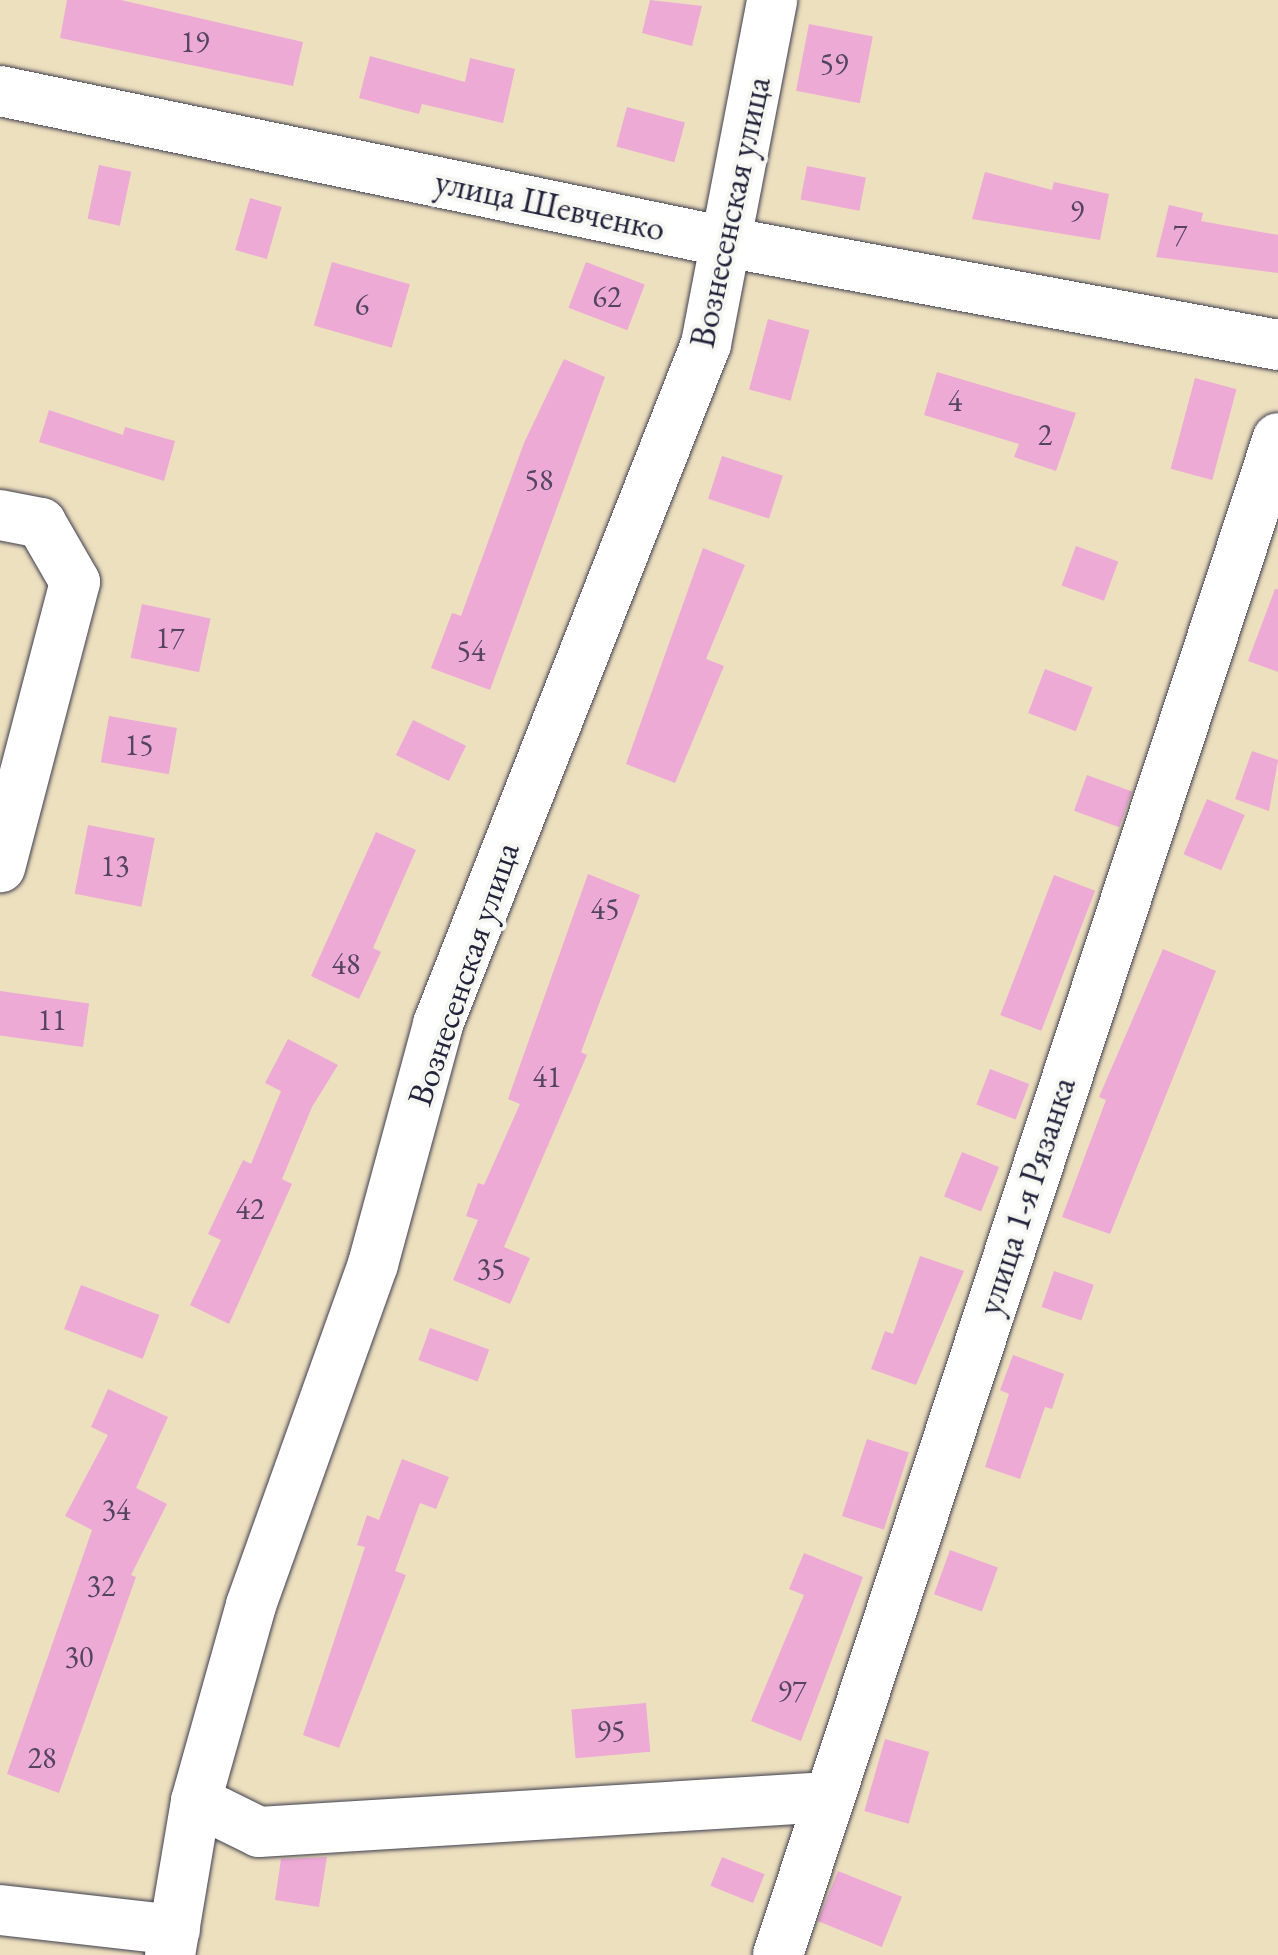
<!DOCTYPE html>
<html>
<head>
<meta charset="utf-8">
<style>
	body { margin:0 }
	#map { position:relative; width:1278px; height:1955px; overflow:hidden; background:#ede0bf; font-family:"EB Garamond",serif }
	div>[style] { position:absolute }
	.building>* { inset:0; background:#ecaad5; transform-origin:0 0 }
	.roads { filter:drop-shadow(0 0 2px #403e4f) drop-shadow(0 0 2px #403e4f) }
	.minor>* { height:50px; margin:-25px; padding:0 25px; transform-origin:25px; border-radius:25px; background:#fff }
	span { translate:-50% -50%; white-space:nowrap; text-align:center; line-height:1.15; -webkit-text-stroke:8px #f6f6f2; paint-order:stroke }
	.number-label { font-size:30px; color:#544462 }
	.number-label span { -webkit-text-stroke-width:0 }
	.street-label { font-size:35px; color:#22223b }
</style>
</head>
<body>
<div id="map">
	<div class="building">
		<i style="clip-path:polygon(67px 0,121px 0,303px 42px,293px 86px,60px 38px)"></i>
		<i style="clip-path:polygon(650px 0,702px 6px,692px 46px,642px 33px)"></i>
		<i style="left:809px;top:24px;width:65px;height:68px;rotate:11deg"></i>
		<i style="clip-path:polygon(370px 56px,465px 82px,470px 58px,515px 69px,503px 123px,422px 104px,419px 114px,359px 98px)"></i>
		<i style="left:627px;top:107px;width:60px;height:41px;rotate:15deg"></i>
		<i style="left:99px;top:165px;width:33px;height:55px;rotate:12deg"></i>
		<i style="left:807px;top:166px;width:60px;height:34px;rotate:11deg"></i>
		<i style="clip-path:polygon(985px 172px,1052px 190px,1054px 182px,1109px 194px,1100px 240px,972px 219px)"></i>
		<i style="left:250px;top:198px;width:33px;height:54px;rotate:16deg"></i>
		<i style="clip-path:polygon(1169px 205px,1203px 213px,1201px 221px,1278px 235px,1278px 273px,1156px 257px)"></i>
		<i style="left:332px;top:262px;width:81px;height:66px;rotate:16deg"></i>
		<i style="left:586px;top:262px;width:63px;height:49px;rotate:21deg"></i>
		<i style="left:768px;top:319px;width:43px;height:73px;rotate:15deg"></i>
		<i style="clip-path:polygon(564px 359px,605px 377px,490px 690px,431px 668px,452px 613px,461px 616px,524px 443px)"></i>
		<i style="clip-path:polygon(937px 372px,1076px 413px,1056px 471px,1014px 457px,1019px 444px,924px 415px)"></i>
		<i style="left:1195px;top:378px;width:43px;height:94px;rotate:15deg"></i>
		<i style="clip-path:polygon(49px 410px,123px 435px,125px 427px,175px 441px,164px 481px,39px 442px)"></i>
		<i style="left:722px;top:456px;width:64px;height:45px;rotate:18deg"></i>
		<i style="left:1076px;top:546px;width:45px;height:42px;rotate:20deg"></i>
		<i style="clip-path:polygon(703px 548px,745px 565px,706px 659px,724px 666px,675px 783px,626px 764px)"></i>
		<i style="clip-path:polygon(1275px 589px,1278px 589px,1278px 672px,1248px 661px)"></i>
		<i style="left:142px;top:604px;width:70px;height:55px;rotate:12deg"></i>
		<i style="left:1045px;top:669px;width:51px;height:47px;rotate:21deg"></i>
		<i style="left:109px;top:716px;width:69px;height:47px;rotate:10deg"></i>
		<i style="left:413px;top:720px;width:59px;height:39px;rotate:26deg"></i>
		<i style="clip-path:polygon(1252px 751px,1278px 760px,1269px 811px,1235px 799px)"></i>
		<i style="left:1087px;top:775px;width:48px;height:38px;rotate:20deg"></i>
		<i style="left:1207px;top:799px;width:41px;height:60px;rotate:23deg"></i>
		<i style="left:88px;top:825px;width:68px;height:70px;rotate:11deg"></i>
		<i style="clip-path:polygon(376px 832px,416px 850px,373px 948px,381px 952px,359px 999px,311px 976px)"></i>
		<i style="clip-path:polygon(588px 874px,640px 895px,581px 1052px,587px 1055px,504px 1247px,530px 1258px,510px 1304px,453px 1280px,478px 1220px,466px 1216px,478px 1183px,484px 1185px,520px 1104px,508px 1099px)"></i>
		<i style="left:1054px;top:875px;width:44px;height:150px;rotate:21deg"></i>
		<i style="clip-path:polygon(1163px 949px,1216px 971px,1110px 1234px,1062px 1217px,1106px 1100px,1099px 1097px)"></i>
		<i style="left:0;top:991px;width:90px;height:44px;rotate:8deg"></i>
		<i style="clip-path:polygon(288px 1039px,338px 1065px,312px 1107px,282px 1179px,292px 1184px,229px 1324px,190px 1305px,221px 1240px,208px 1234px,243px 1160px,251px 1164px,281px 1091px,265px 1083px)"></i>
		<i style="left:990px;top:1069px;width:42px;height:38px;rotate:21deg"></i>
		<i style="left:962px;top:1152px;width:40px;height:48px;rotate:22deg"></i>
		<i style="clip-path:polygon(920px 1256px,964px 1271px,916px 1385px,871px 1369px,885px 1331px,893px 1334px)"></i>
		<i style="left:1054px;top:1271px;width:42px;height:38px;rotate:19deg"></i>
		<i style="left:81px;top:1285px;width:84px;height:47px;rotate:21deg"></i>
		<i style="left:430px;top:1328px;width:63px;height:34px;rotate:20deg"></i>
		<i style="clip-path:polygon(1013px 1355px,1064px 1374px,1052px 1409px,1045px 1407px,1020px 1479px,985px 1467px,1009px 1394px,1000px 1390px)"></i>
		<i style="clip-path:polygon(108px 1389px,168px 1417px,136px 1488px,167px 1504px,131px 1575px,136px 1577px,59px 1793px,7px 1774px,92px 1530px,65px 1516px,108px 1435px,91px 1427px)"></i>
		<i style="left:867px;top:1439px;width:44px;height:81px;rotate:18deg"></i>
		<i style="clip-path:polygon(402px 1459px,449px 1477px,436px 1509px,420px 1503px,395px 1571px,406px 1575px,339px 1748px,303px 1735px,365px 1547px,357px 1545px,367px 1515px,379px 1520px)"></i>
		<i style="left:950px;top:1550px;width:51px;height:47px;rotate:20deg"></i>
		<i style="clip-path:polygon(804px 1553px,863px 1577px,801px 1741px,751px 1721px,804px 1595px,789px 1589px)"></i>
		<i style="left:646px;top:1703px;width:49px;height:75px;rotate:85deg"></i>
		<i style="left:885px;top:1739px;width:46px;height:75px;rotate:16deg"></i>
		<i style="clip-path:polygon(327px 1857px,319px 1907px,275px 1900px,281px 1859px)"></i>
		<i style="left:722px;top:1857px;width:46px;height:31px;rotate:22deg"></i>
		<i style="left:838px;top:1871px;width:69px;height:54px;rotate:22deg"></i>
	</div>
	<div class="roads">
		<div class="minor">
			<i style="left:0;top:91px;width:742px;rotate:11.75deg"></i>
			<i style="left:726px;top:242px;width:562px;rotate:10.57deg"></i>
			<i style="left:0;top:515px;width:42px;rotate:11deg"></i>
			<i style="left:41px;top:523px;width:68px;rotate:60deg"></i>
			<i style="left:75px;top:582px;width:295px;rotate:104.7deg"></i>
			<i style="left:196px;top:1801px;width:70px;rotate:26.2deg"></i>
			<i style="left:259px;top:1832px;width:570px;rotate:-3.52deg"></i>
			<i style="left:0;top:1910px;width:176px;rotate:6.5deg"></i>
			<i style="left:170px;top:1955px;width:156px;rotate:-80.4deg"></i>
			<i style="left:196px;top:1801px;width:204px;rotate:-74.3deg"></i>
			<i style="left:251px;top:1605px;width:362px;rotate:-70.3deg"></i>
			<i style="left:373px;top:1264px;width:249px;rotate:-74.8deg"></i>
			<i style="left:438px;top:1024px;width:731px;rotate:-68.49deg"></i>
			<i style="left:706px;top:344px;width:350px;rotate:-79.1deg"></i>
			<i style="left:778px;top:1955px;width:1597px;rotate:-71.76deg"></i>
		</div>
	</div>
	<div class="number-label">
		<span style="left:195px;top:42px">19</span>
		<span style="left:834px;top:64px">59</span>
		<span style="left:1077px;top:211px">9</span>
		<span style="left:1180px;top:235px">7</span>
		<span style="left:607px;top:297px">62</span>
		<span style="left:362px;top:305px">6</span>
		<span style="left:955px;top:401px">4</span>
		<span style="left:1045px;top:435px">2</span>
		<span style="left:539px;top:480px">58</span>
		<span style="left:170px;top:638px">17</span>
		<span style="left:471px;top:651px">54</span>
		<span style="left:139px;top:745px">15</span>
		<span style="left:115px;top:866px">13</span>
		<span style="left:605px;top:909px">45</span>
		<span style="left:346px;top:964px">48</span>
		<span style="left:52px;top:1020px">11</span>
		<span style="left:547px;top:1077px">41</span>
		<span style="left:250px;top:1209px">42</span>
		<span style="left:491px;top:1269px">35</span>
		<span style="left:116px;top:1510px">34</span>
		<span style="left:101px;top:1586px">32</span>
		<span style="left:79px;top:1657px">30</span>
		<span style="left:792px;top:1691px">97</span>
		<span style="left:611px;top:1731px">95</span>
		<span style="left:42px;top:1758px">28</span>
	</div>
	<div class="street-label">
		<span style="left:550px;top:205px;rotate:12deg">улица Шевченко</span>
		<span style="left:730px;top:212px;rotate:-78deg">Вознесенская улица</span>
		<span style="left:463px;top:974px;rotate:-71deg">Вознесенская улица</span>
		<span style="left:1026px;top:1196px;rotate:-72deg">улица 1-я Рязанка</span>
	</div>
</div>
</body>
</html>
